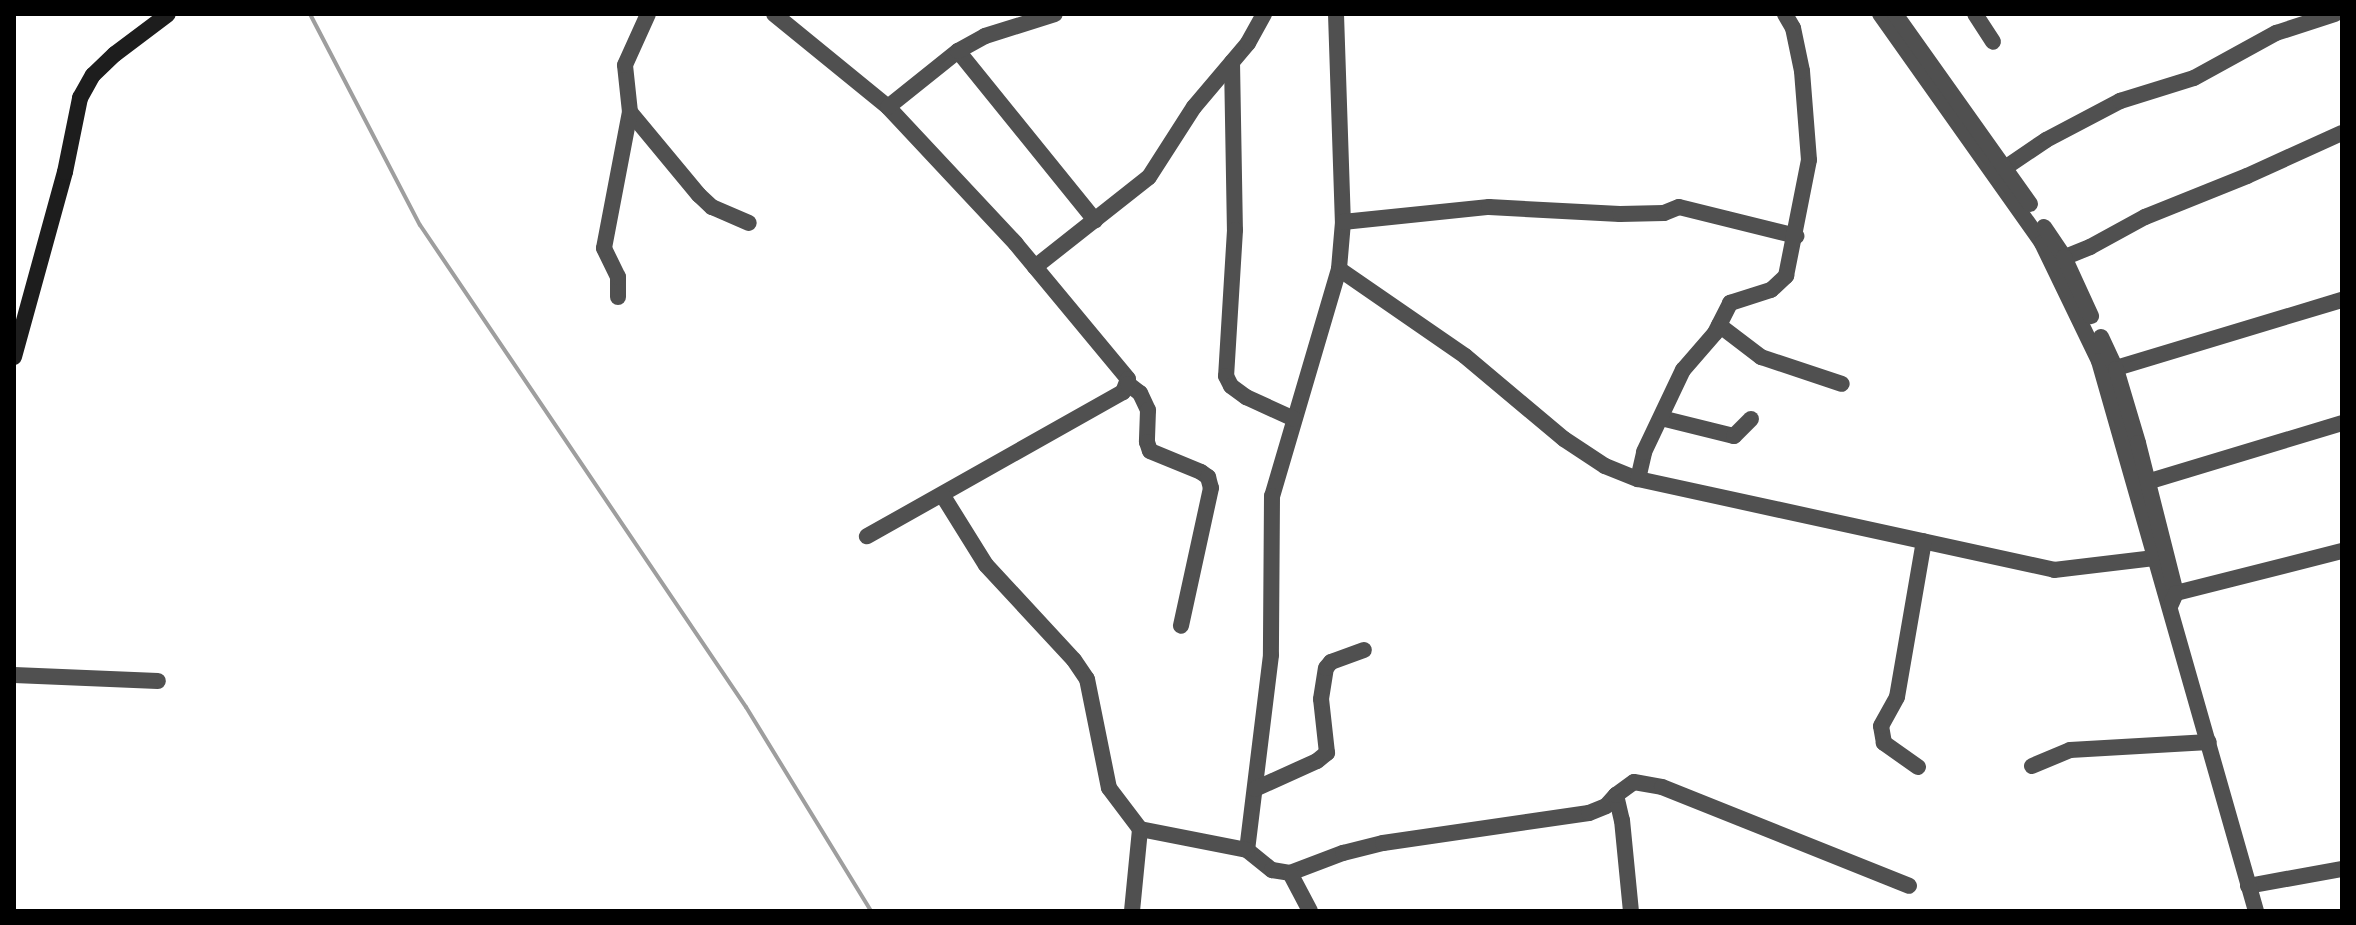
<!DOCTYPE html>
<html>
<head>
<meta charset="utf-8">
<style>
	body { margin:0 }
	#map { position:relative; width:2356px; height:925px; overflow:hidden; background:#fff; font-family:"Fira Sans Condensed",sans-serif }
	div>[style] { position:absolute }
	.stream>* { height:4px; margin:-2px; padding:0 2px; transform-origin:2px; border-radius:2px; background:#9e9e9e }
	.minor>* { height:16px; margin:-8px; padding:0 8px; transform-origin:8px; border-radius:8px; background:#505050 }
	.tertiary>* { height:16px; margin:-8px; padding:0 8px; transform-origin:8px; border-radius:8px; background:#505050 }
	.secondary>* { height:16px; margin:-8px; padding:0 8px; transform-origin:8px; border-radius:8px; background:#1d1d1d }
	span { translate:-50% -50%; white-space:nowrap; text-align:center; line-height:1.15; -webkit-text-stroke:6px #fff; paint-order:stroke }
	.frame { position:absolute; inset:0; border:16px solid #000; pointer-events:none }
</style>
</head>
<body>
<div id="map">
	<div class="stream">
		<i style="left:310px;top:14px;width:238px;rotate:62.5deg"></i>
		<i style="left:420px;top:225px;width:582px;rotate:55.93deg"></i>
		<i style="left:746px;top:707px;width:239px;rotate:58.5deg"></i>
	</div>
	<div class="minor">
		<i style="left:774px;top:14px;width:147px;rotate:39.2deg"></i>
		<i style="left:888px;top:107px;width:187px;rotate:46.9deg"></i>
		<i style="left:1016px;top:244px;width:175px;rotate:50.3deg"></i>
		<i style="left:1128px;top:379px;width:14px;rotate:111deg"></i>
		<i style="left:1123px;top:392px;width:294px;rotate:150.6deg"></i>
		<i style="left:1336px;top:14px;width:208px;rotate:88.1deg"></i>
		<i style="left:1343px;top:222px;width:47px;rotate:94.9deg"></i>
		<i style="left:1339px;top:269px;width:237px;rotate:106.4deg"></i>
		<i style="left:1272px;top:496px;width:159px;rotate:90.4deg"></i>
		<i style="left:1271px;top:655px;width:196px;rotate:97deg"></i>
		<i style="left:1247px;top:850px;width:32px;rotate:39deg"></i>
		<i style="left:1272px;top:870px;width:18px;rotate:9deg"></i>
		<i style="left:1290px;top:873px;width:57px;rotate:-20.7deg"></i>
		<i style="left:1343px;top:853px;width:41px;rotate:-14deg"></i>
		<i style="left:1383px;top:843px;width:208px;rotate:-8.3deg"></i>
		<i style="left:1589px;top:813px;width:18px;rotate:-22deg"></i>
		<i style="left:1606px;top:806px;width:15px;rotate:-48deg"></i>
		<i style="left:1616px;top:795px;width:26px;rotate:77deg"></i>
		<i style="left:1622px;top:820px;width:91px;rotate:84.4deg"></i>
		<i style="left:1975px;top:14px;width:33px;rotate:57deg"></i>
		<i style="left:958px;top:51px;width:218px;rotate:51deg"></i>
		<i style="left:1232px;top:62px;width:168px;rotate:89deg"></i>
		<i style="left:1235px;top:230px;width:146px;rotate:93.5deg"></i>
		<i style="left:1226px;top:376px;width:11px;rotate:63deg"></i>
		<i style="left:1231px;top:386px;width:19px;rotate:36deg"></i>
		<i style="left:1246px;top:397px;width:53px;rotate:24.6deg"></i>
		<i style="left:888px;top:107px;width:90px;rotate:-38.7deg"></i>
		<i style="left:958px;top:51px;width:31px;rotate:-29deg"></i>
		<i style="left:985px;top:36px;width:73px;rotate:-17.4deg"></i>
		<i style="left:630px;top:112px;width:108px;rotate:50.3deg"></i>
		<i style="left:699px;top:195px;width:18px;rotate:43deg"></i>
		<i style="left:712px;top:207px;width:40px;rotate:23.4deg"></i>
		<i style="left:1996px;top:174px;width:60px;rotate:-34.2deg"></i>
		<i style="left:2046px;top:140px;width:84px;rotate:-27.8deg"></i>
		<i style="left:2120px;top:101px;width:77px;rotate:-17.3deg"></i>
		<i style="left:2194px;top:78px;width:94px;rotate:-28.8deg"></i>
		<i style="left:2276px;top:33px;width:62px;rotate:-17.9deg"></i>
		<i style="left:1343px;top:222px;width:147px;rotate:-5.9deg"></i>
		<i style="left:1489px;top:207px;width:131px;rotate:3.1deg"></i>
		<i style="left:1620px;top:214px;width:44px;rotate:-1.3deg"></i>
		<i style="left:1664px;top:213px;width:16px;rotate:-22deg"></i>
		<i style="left:1679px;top:207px;width:121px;rotate:13.9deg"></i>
		<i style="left:2053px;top:262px;width:40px;rotate:-22deg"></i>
		<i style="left:2090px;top:247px;width:63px;rotate:-28.6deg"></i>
		<i style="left:2145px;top:217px;width:110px;rotate:-21.9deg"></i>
		<i style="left:2247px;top:176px;width:104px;rotate:-24.4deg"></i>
		<i style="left:1035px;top:267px;width:145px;rotate:-38.3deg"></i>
		<i style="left:1149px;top:177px;width:83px;rotate:-57.3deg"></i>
		<i style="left:1194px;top:107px;width:84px;rotate:-49.8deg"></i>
		<i style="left:1248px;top:43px;width:33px;rotate:-61deg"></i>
		<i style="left:1339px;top:269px;width:153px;rotate:34.6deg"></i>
		<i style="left:1465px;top:356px;width:129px;rotate:40deg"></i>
		<i style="left:1564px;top:439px;width:49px;rotate:33.4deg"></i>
		<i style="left:1605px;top:466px;width:35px;rotate:22deg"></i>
		<i style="left:1638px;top:479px;width:426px;rotate:12.3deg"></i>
		<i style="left:2054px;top:570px;width:101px;rotate:-6.8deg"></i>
		<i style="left:618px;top:297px;width:20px;rotate:-90deg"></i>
		<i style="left:618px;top:277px;width:32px;rotate:-116deg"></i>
		<i style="left:604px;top:248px;width:138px;rotate:-79.2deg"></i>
		<i style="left:630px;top:112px;width:47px;rotate:-96.1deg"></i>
		<i style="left:625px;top:65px;width:56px;rotate:-65.7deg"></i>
		<i style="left:1719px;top:325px;width:53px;rotate:37.3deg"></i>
		<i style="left:1761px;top:357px;width:85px;rotate:18.4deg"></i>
		<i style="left:2103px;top:372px;width:250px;rotate:-16.8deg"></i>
		<i style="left:1128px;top:384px;width:15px;rotate:37deg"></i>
		<i style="left:1140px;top:393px;width:19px;rotate:65deg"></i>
		<i style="left:1148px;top:410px;width:32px;rotate:92deg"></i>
		<i style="left:1147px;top:442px;width:9px;rotate:72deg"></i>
		<i style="left:1150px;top:451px;width:55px;rotate:22.4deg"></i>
		<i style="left:1201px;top:472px;width:9px;rotate:36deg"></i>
		<i style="left:1208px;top:477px;width:11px;rotate:75deg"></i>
		<i style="left:1211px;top:488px;width:141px;rotate:102.3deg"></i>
		<i style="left:1661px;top:418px;width:75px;rotate:13.9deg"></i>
		<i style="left:1734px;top:436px;width:24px;rotate:-45deg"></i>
		<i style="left:1638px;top:479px;width:28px;rotate:-77deg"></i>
		<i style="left:1644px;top:452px;width:91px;rotate:-64.6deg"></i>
		<i style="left:1683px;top:370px;width:49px;rotate:-49.1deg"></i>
		<i style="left:1715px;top:333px;width:34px;rotate:-63deg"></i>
		<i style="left:1730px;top:303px;width:43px;rotate:-17.6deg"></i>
		<i style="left:1771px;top:290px;width:21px;rotate:-43deg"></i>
		<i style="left:1786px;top:276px;width:118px;rotate:-78.8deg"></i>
		<i style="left:1809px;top:160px;width:89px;rotate:-94.5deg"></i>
		<i style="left:1802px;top:71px;width:44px;rotate:-101.8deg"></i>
		<i style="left:1793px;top:28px;width:16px;rotate:-120deg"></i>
		<i style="left:2137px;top:485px;width:214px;rotate:-16.8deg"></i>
		<i style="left:943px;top:496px;width:81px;rotate:58.1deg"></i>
		<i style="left:986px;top:565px;width:129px;rotate:47.2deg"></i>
		<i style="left:1074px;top:660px;width:23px;rotate:56deg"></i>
		<i style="left:1087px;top:679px;width:111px;rotate:78.6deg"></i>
		<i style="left:1109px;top:788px;width:51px;rotate:52.9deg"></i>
		<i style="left:1140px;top:829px;width:109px;rotate:11.1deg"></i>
		<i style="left:2176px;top:593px;width:171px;rotate:-14.2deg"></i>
		<i style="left:14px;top:675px;width:144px;rotate:2.4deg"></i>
		<i style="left:2032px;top:766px;width:41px;rotate:-22.8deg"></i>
		<i style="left:2070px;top:750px;width:139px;rotate:-3.3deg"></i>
		<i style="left:1918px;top:767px;width:42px;rotate:-144.8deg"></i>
		<i style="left:1884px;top:743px;width:17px;rotate:-100deg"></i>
		<i style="left:1881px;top:726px;width:33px;rotate:-61deg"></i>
		<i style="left:1897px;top:697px;width:158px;rotate:-80.2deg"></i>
		<i style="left:1255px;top:789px;width:68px;rotate:-24.3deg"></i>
		<i style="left:1317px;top:761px;width:13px;rotate:-39deg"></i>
		<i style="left:1327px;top:753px;width:54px;rotate:-96.3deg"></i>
		<i style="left:1321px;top:699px;width:31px;rotate:-81deg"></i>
		<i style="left:1326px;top:668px;width:8px;rotate:-50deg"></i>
		<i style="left:1331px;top:662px;width:35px;rotate:-20deg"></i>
		<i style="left:1616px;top:795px;width:22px;rotate:-36deg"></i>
		<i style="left:1634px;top:782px;width:28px;rotate:10deg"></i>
		<i style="left:1662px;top:787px;width:266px;rotate:21.8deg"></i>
		<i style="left:1290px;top:873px;width:43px;rotate:62.2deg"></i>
		<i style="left:2248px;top:886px;width:96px;rotate:-10.3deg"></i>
		<i style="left:1132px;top:911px;width:82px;rotate:-84.4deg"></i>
	</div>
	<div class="tertiary">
		<i style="left:1880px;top:14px;width:281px;rotate:54.7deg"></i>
		<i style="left:2042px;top:243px;width:131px;rotate:64.2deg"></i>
		<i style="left:2099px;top:361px;width:572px;rotate:74.07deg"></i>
		<i style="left:1895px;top:14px;width:233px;rotate:54.6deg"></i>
		<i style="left:2044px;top:227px;width:36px;rotate:56deg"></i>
		<i style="left:2064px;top:257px;width:65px;rotate:65.4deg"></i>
		<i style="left:2101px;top:337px;width:35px;rotate:65deg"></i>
		<i style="left:2116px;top:369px;width:77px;rotate:73.4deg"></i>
		<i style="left:2138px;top:443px;width:155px;rotate:75.8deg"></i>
		<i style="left:2176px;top:593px;width:12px;rotate:114deg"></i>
	</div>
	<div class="secondary">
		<i style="left:14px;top:357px;width:192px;rotate:-74.6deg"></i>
		<i style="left:65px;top:172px;width:76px;rotate:-78.5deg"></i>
		<i style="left:80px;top:98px;width:26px;rotate:-61deg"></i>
		<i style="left:93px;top:75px;width:30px;rotate:-44deg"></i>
		<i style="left:115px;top:54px;width:66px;rotate:-37deg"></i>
	</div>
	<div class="frame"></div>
</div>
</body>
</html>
